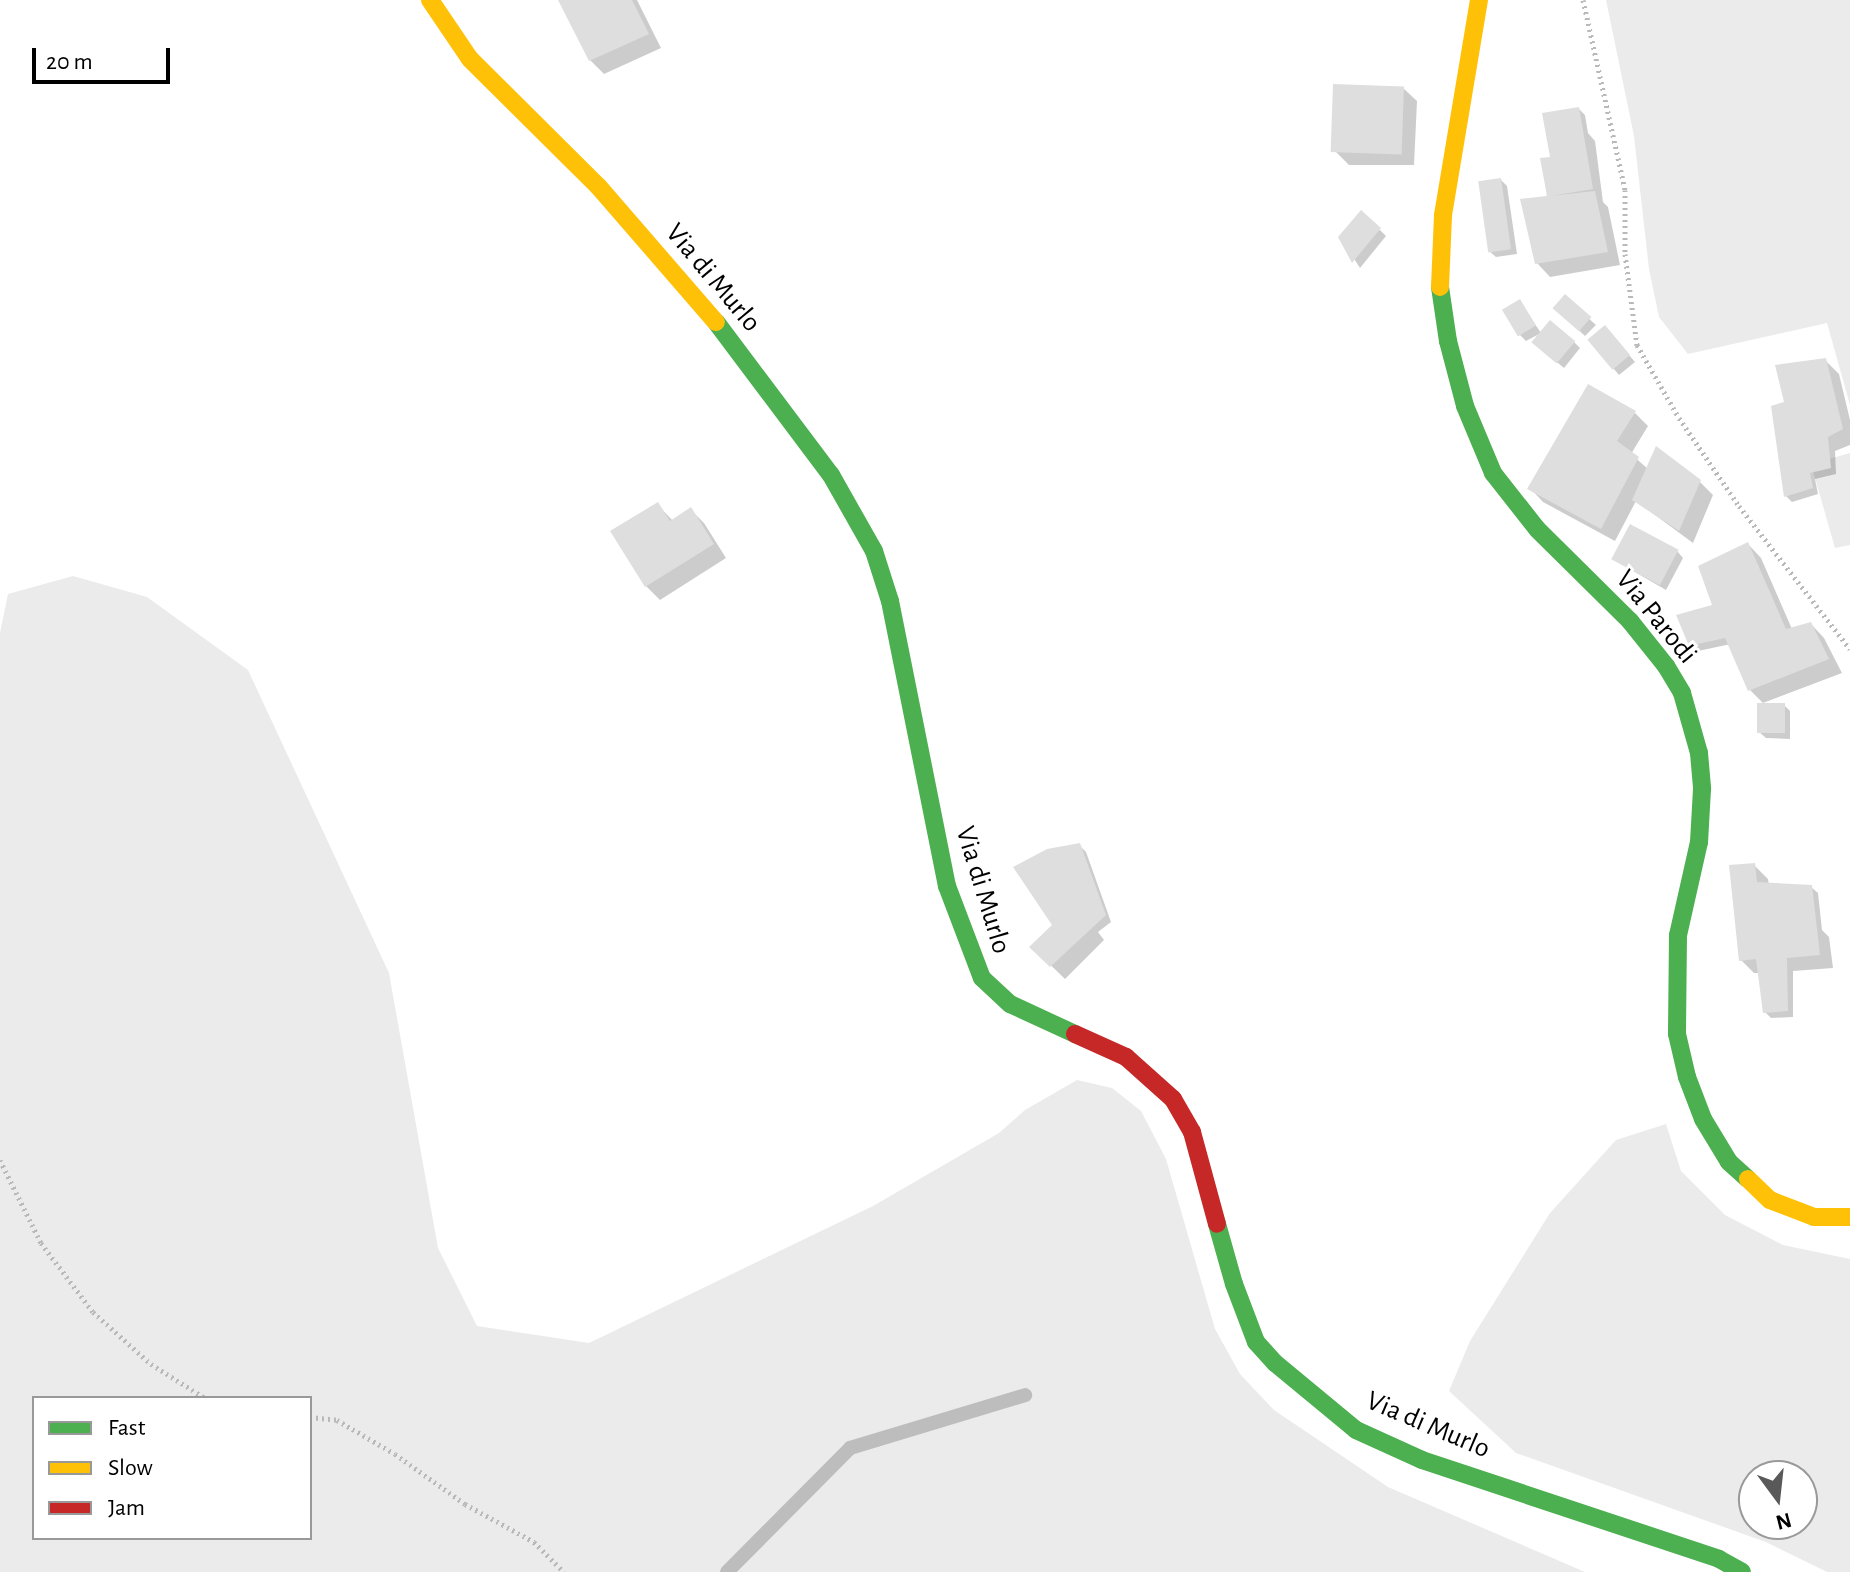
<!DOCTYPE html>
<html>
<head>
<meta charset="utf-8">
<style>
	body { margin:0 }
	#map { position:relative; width:1850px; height:1572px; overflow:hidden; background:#fff; font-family:"Alegreya Sans",sans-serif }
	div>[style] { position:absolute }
	.green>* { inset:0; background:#ebebeb }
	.shadow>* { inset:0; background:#0003 }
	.stream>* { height:14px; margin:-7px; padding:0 7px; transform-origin:7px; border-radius:7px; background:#bdbdbd }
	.building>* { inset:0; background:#dedede; transform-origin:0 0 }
	.path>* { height:5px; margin-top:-2.5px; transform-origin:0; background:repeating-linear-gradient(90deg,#b9b9b9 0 2px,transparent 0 6px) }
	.fast>* { height:18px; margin:-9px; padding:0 9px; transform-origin:9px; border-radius:9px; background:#4caf50 }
	.slow>* { height:18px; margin:-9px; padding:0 9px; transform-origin:9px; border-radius:9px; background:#ffc107 }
	.jam>* { height:18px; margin:-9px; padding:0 9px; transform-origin:9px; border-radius:9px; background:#c62828 }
	span { translate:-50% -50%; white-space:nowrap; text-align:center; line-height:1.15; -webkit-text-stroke:6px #fff; paint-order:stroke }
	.street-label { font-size:28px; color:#000 }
	.legend { position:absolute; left:32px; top:1396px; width:280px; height:144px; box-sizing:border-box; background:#fff; border:2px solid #999; margin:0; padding:10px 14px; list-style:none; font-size:24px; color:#000 }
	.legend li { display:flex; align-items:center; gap:16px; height:40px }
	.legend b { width:40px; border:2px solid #999 }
	.north { position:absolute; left:1738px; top:1460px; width:80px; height:80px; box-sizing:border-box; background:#fff; border:2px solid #999; border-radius:50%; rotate:165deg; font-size:22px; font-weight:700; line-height:32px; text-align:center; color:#000 }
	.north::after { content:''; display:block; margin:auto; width:28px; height:36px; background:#595959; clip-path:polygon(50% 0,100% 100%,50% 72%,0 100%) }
	.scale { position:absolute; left:32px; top:48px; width:138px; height:36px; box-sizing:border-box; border:4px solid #000; border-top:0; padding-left:10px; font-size:24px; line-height:28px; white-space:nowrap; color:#000; -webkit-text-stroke:6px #fff; paint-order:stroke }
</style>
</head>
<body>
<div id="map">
	<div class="green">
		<i style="clip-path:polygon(1606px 0,1850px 0,1850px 405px,1827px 323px,1688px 354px,1659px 317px,1649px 269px,1634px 136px)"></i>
		<i style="clip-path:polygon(1850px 453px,1850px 545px,1835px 548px,1811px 464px)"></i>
		<i style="clip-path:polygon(evenodd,73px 576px,147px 597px,248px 670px,389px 973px,438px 1248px,477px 1326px,589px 1343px,873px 1206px,999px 1133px,1025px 1110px,1077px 1080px,1112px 1088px,1141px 1111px,1166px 1159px,1215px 1329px,1240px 1374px,1274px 1410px,1388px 1487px,1585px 1572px,0 1572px,0 633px,8px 594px,73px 576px,34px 1398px,310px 1398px,310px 1538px,34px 1538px,34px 1398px)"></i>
		<i style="clip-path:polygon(evenodd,1666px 1124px,1681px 1171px,1725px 1215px,1783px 1245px,1850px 1259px,1850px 1572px,1827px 1572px,1766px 1542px,1516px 1453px,1449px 1391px,1470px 1341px,1550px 1213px,1616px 1140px,1666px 1124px,1754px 1476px,1802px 1476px,1802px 1524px,1754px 1524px,1754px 1476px)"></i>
	</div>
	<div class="shadow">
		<i style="clip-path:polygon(560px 0,637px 0,661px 48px,604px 74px,590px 60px)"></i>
		<i style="clip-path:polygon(1403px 88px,1417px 101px,1414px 165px,1349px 165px,1335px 151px)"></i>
		<i style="clip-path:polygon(1579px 109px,1585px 115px,1588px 133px,1595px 141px,1603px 202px,1608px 207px,1620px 265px,1550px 277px,1537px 263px,1552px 158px)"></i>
		<i style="clip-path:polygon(1501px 180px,1507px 186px,1517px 254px,1496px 257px,1489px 251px)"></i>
		<i style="clip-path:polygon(1380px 230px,1386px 236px,1360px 268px,1340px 237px)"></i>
		<i style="clip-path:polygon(1565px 297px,1596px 325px,1585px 336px,1561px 314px)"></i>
		<i style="clip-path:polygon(1520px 302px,1541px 333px,1526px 341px,1520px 335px)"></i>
		<i style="clip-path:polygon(1611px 334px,1635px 362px,1619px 375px,1589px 340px)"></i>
		<i style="clip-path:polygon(1574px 342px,1580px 348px,1564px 368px,1541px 349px)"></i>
		<i style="clip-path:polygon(1825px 360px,1839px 374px,1850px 420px,1850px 445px,1835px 451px,1836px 474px,1815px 479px,1818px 494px,1792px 502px,1786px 496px,1787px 403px)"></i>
		<i style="clip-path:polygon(1635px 413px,1648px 426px,1631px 454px,1648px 469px,1700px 482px,1713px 495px,1693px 543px,1636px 501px,1615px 541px,1543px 502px,1530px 488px)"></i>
		<i style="clip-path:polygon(657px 504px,673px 521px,691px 510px,704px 523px,726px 558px,660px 600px,646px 586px,613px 532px)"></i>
		<i style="clip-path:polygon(1748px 544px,1761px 558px,1792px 629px,1811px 624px,1824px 638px,1842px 673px,1763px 703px,1750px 690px,1731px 644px,1698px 651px,1691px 644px)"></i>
		<i style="clip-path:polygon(1677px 551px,1683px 558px,1666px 590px,1614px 560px)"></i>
		<i style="clip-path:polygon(1784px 705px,1790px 711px,1790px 739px,1766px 738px,1759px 732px)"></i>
		<i style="clip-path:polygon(1079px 845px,1086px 852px,1111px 922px,1098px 932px,1104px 940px,1065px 979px,1032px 947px,1054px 925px)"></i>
		<i style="clip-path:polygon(1754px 865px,1768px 879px,1769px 885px,1811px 887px,1818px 893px,1822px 930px,1829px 937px,1833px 968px,1793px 971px,1793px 1017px,1771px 1018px,1765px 1012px,1760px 973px,1754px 973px,1741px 960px)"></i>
	</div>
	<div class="stream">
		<i style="left:727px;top:1572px;width:175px;rotate:-45.2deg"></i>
		<i style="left:850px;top:1448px;width:183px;rotate:-16.8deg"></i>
	</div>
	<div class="building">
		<i style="clip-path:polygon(558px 0,632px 0,649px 34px,589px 61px)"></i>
		<i style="left:1333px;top:84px;width:71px;height:68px;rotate:2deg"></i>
		<i style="clip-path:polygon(1579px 107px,1593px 189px,1551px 196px,1595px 191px,1608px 252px,1535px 264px,1520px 199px,1547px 196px,1540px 158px,1550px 157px,1542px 113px)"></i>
		<i style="left:1501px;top:178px;width:72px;height:23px;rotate:82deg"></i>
		<i style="clip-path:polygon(1361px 210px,1381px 228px,1352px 263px,1338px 237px)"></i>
		<i style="left:1565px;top:294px;width:35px;height:19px;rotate:41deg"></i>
		<i style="left:1520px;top:299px;width:31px;height:21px;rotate:59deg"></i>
		<i style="left:1550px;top:320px;width:33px;height:29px;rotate:40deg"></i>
		<i style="left:1605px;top:325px;width:39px;height:23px;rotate:50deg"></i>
		<i style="clip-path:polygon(1826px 358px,1843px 429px,1828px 437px,1831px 468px,1810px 473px,1813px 488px,1784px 497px,1771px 406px,1784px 402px,1775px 365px)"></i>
		<i style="clip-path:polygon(1588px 384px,1636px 411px,1617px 441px,1639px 457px,1601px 529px,1527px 489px)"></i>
		<i style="clip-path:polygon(1656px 446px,1701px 480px,1679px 531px,1632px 500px)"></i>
		<i style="clip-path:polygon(658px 502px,670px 521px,691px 507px,714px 544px,645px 587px,610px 531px)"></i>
		<i style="left:1630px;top:524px;width:55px;height:40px;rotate:28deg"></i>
		<i style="clip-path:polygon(1748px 542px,1786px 629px,1811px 622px,1829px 659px,1748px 691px,1725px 638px,1689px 646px,1676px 615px,1712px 605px,1698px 566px)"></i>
		<i style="left:1757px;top:703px;width:28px;height:30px"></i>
		<i style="clip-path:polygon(1080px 843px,1106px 915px,1050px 967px,1029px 947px,1052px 925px,1013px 867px,1047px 849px)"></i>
		<i style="clip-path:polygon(1755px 863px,1757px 882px,1812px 885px,1820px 955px,1787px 958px,1788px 1011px,1763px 1013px,1756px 959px,1739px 961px,1729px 865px)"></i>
	</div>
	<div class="path">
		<i style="left:1583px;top:0;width:195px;rotate:77.5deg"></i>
		<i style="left:1625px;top:190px;width:64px;rotate:90deg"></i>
		<i style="left:1625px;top:254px;width:92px;rotate:82.5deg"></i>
		<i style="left:1637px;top:345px;width:84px;rotate:60.1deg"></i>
		<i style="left:1679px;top:418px;width:107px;rotate:55.7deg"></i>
		<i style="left:1739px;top:506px;width:181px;rotate:52.2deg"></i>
		<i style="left:0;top:1160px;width:93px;rotate:63.7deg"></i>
		<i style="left:41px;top:1243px;width:86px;rotate:53deg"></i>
		<i style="left:93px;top:1312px;width:78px;rotate:41.9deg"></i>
		<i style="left:151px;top:1364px;width:64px;rotate:32.2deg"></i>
		<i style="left:310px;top:1417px;width:27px;rotate:6deg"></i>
		<i style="left:337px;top:1420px;width:67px;rotate:30.4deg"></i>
		<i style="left:395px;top:1454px;width:86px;rotate:35.5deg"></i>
		<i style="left:465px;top:1504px;width:79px;rotate:28.8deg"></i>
		<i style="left:534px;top:1542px;width:42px;rotate:45deg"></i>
	</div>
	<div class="fast">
		<i style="left:1440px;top:287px;width:55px;rotate:81.6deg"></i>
		<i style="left:1448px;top:341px;width:67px;rotate:75.3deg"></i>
		<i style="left:1465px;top:406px;width:73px;rotate:67.3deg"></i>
		<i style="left:1493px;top:473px;width:71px;rotate:51.8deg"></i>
		<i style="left:1537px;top:529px;width:131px;rotate:44.7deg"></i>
		<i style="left:1630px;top:621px;width:58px;rotate:51.3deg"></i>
		<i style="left:1666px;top:666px;width:31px;rotate:59deg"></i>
		<i style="left:1682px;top:693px;width:62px;rotate:74.2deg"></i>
		<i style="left:1699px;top:753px;width:36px;rotate:85deg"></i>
		<i style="left:1702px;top:789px;width:53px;rotate:93.2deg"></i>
		<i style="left:1699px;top:842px;width:95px;rotate:102.7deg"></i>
		<i style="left:1678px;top:935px;width:99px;rotate:90.6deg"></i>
		<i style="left:1677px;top:1034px;width:44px;rotate:76.9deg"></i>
		<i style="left:1687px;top:1077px;width:45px;rotate:69.1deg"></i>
		<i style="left:1703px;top:1119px;width:50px;rotate:58.8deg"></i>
		<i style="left:1729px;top:1162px;width:25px;rotate:42deg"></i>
		<i style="left:716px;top:322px;width:191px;rotate:53.1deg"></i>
		<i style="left:831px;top:475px;width:87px;rotate:60.5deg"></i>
		<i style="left:874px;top:551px;width:52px;rotate:72.3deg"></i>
		<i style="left:890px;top:601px;width:291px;rotate:78.7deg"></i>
		<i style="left:947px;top:886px;width:98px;rotate:69.2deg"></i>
		<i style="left:982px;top:978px;width:38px;rotate:43deg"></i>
		<i style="left:1010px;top:1004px;width:72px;rotate:24.8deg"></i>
		<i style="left:1217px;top:1224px;width:62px;rotate:74.2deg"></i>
		<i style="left:1234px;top:1284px;width:62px;rotate:69.2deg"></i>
		<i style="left:1256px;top:1342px;width:28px;rotate:48deg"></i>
		<i style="left:1275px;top:1363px;width:105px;rotate:39.6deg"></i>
		<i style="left:1356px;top:1430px;width:72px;rotate:24.4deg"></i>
		<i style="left:1422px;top:1460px;width:313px;rotate:18.4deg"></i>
		<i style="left:1719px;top:1559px;width:26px;rotate:29deg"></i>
	</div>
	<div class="slow">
		<i style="left:430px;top:0;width:71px;rotate:55.9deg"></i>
		<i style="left:470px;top:59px;width:180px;rotate:44.8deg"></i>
		<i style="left:598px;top:186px;width:180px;rotate:49.1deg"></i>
		<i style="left:1440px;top:287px;width:72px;rotate:-87.6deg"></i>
		<i style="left:1443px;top:215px;width:218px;rotate:-80.5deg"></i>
		<i style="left:1748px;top:1179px;width:30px;rotate:44deg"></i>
		<i style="left:1770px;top:1200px;width:47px;rotate:21.1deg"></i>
		<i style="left:1814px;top:1217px;width:36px"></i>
	</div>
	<div class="jam">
		<i style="left:1075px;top:1034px;width:56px;rotate:24.3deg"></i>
		<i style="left:1126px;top:1057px;width:63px;rotate:41.8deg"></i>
		<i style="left:1173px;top:1099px;width:38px;rotate:60deg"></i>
		<i style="left:1192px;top:1132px;width:95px;rotate:74.8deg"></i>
	</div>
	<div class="street-label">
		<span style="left:713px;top:278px;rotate:50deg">Via di Murlo</span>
		<span style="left:1656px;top:617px;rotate:51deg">Via Parodi</span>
		<span style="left:983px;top:890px;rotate:73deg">Via di Murlo</span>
		<span style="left:1428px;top:1425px;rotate:23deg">Via di Murlo</span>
	</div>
	<ul class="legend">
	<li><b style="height:10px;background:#4caf50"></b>Fast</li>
	<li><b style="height:10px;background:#ffc107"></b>Slow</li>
	<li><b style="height:10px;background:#c62828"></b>Jam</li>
	</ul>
	<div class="north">N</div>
	<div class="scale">20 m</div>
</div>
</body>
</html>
